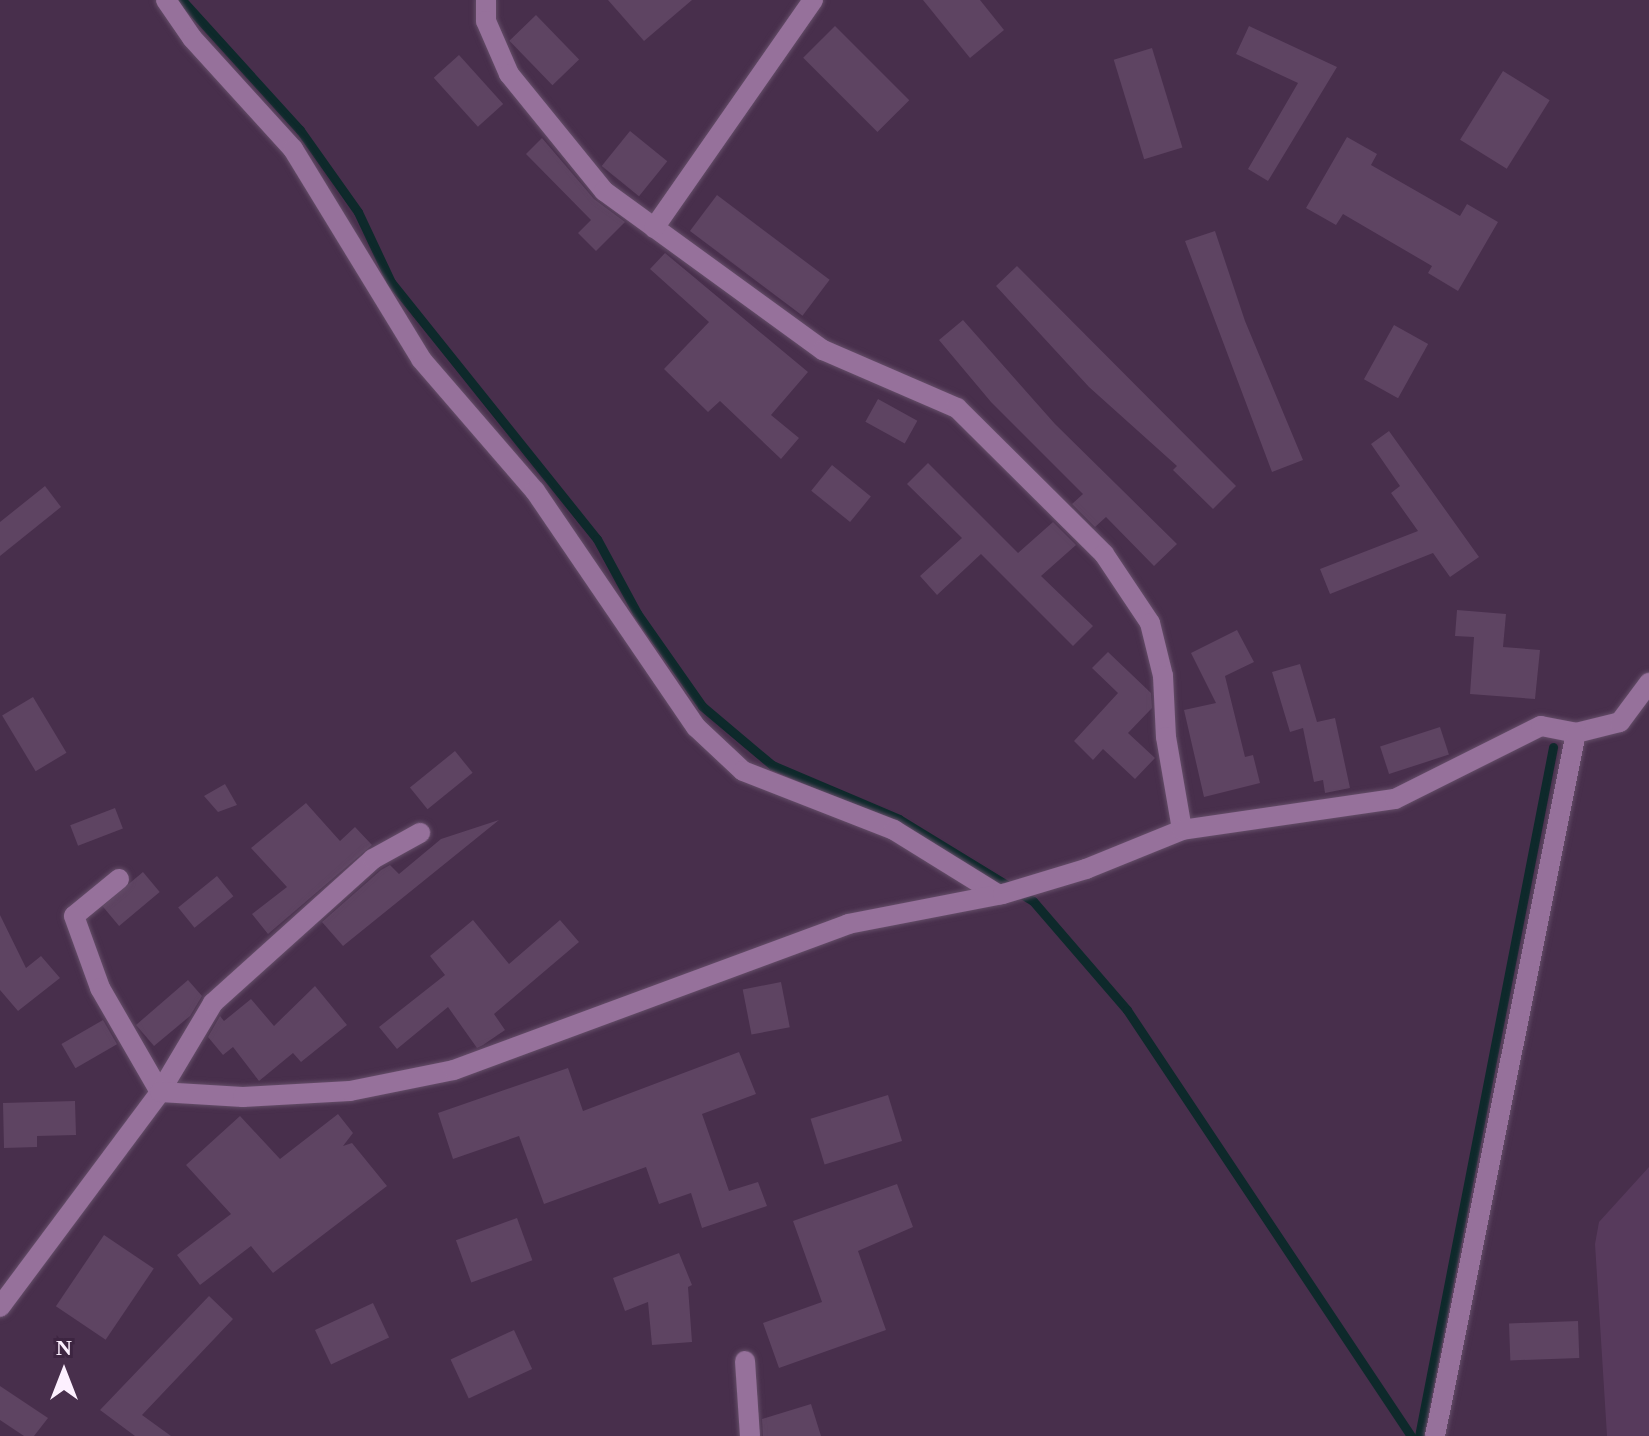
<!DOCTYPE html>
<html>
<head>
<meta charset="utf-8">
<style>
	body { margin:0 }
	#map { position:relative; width:1649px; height:1436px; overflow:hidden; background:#482f4c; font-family:Georgia,serif }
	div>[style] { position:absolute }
	.built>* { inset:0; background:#573a5c }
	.stream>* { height:9px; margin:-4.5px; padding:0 4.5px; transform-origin:4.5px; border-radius:4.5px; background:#0e292b }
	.building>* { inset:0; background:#5e4462; transform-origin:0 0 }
	.roads { filter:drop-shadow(0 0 2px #654e69) drop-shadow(0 0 2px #654e69) }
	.minor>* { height:20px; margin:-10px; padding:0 10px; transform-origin:10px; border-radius:10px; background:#96719b }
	span { translate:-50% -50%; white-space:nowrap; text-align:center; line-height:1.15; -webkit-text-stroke:6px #3d2541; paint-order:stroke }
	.north { position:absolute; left:24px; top:1332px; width:80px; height:80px; -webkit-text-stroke:6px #3d2541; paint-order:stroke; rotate:0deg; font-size:22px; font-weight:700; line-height:32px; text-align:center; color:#fdf0ff }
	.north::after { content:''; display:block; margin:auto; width:28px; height:36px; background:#fdf0ff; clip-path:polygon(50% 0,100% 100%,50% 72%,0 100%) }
</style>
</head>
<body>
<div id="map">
	<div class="built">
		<i style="clip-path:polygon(1649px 1167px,1649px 1436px,1607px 1436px,1595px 1244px,1599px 1222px)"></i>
	</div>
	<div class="stream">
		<i style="left:182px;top:0;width:176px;rotate:47.8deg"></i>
		<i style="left:300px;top:130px;width:100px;rotate:54.7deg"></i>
		<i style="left:358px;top:212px;width:77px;rotate:64.8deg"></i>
		<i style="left:391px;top:282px;width:329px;rotate:51.3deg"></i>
		<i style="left:597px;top:539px;width:84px;rotate:61.6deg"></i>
		<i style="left:637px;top:613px;width:113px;rotate:55deg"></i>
		<i style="left:702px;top:706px;width:92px;rotate:40.1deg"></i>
		<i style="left:772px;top:765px;width:138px;rotate:23deg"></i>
		<i style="left:899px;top:819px;width:157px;rotate:31.5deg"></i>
		<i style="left:1033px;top:901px;width:144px;rotate:49.2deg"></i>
		<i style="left:1127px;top:1010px;width:512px;rotate:56.31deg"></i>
		<i style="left:1419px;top:1436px;width:702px;rotate:-78.99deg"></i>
	</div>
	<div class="building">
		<i style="clip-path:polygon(608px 0,692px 0,644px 41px)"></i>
		<i style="clip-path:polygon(923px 0,980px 0,1004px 30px,970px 58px)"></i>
		<i style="left:536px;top:15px;width:62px;height:37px;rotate:46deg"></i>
		<i style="left:835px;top:26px;width:105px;height:45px;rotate:45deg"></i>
		<i style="clip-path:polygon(1249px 26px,1337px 67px,1268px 181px,1248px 169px,1298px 83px,1236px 54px)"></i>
		<i style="left:1152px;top:48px;width:104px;height:40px;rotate:73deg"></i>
		<i style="left:459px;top:55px;width:66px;height:34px;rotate:48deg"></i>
		<i style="left:1503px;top:71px;width:55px;height:81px;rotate:32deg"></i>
		<i style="left:630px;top:131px;width:48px;height:45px;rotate:39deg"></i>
		<i style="clip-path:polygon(1347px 137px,1377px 154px,1371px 165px,1460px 216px,1467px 204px,1498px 222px,1458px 291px,1428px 273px,1432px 266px,1343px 214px,1336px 225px,1306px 208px)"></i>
		<i style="clip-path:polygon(542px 138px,594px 199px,625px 222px,596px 251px,578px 233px,591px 220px,526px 154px)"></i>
		<i style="left:717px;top:195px;width:141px;height:45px;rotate:37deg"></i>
		<i style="clip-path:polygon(1215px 231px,1245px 321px,1303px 460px,1272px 472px,1185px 241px)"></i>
		<i style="clip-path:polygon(665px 253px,808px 372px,771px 415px,799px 438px,781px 459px,720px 401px,708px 412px,664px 369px,709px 322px,650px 269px)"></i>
		<i style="clip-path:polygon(1017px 266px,1236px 486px,1213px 509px,1173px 470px,1177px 466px,1089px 387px,996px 286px)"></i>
		<i style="clip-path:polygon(963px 320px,1055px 424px,1177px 544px,1154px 566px,1106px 517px,1095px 527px,1072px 504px,1083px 494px,991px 402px,939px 340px)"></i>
		<i style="left:1394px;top:325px;width:39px;height:62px;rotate:29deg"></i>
		<i style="left:878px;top:399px;width:45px;height:26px;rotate:29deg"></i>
		<i style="clip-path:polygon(1389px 431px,1479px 557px,1450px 577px,1433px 553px,1330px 594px,1320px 569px,1418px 531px,1391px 493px,1400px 486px,1371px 444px)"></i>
		<i style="clip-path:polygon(928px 463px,1018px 553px,1053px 522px,1076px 545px,1041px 576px,1093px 626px,1073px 646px,981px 554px,937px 595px,920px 576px,962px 538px,907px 484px)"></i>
		<i style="left:832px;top:465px;width:50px;height:33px;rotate:39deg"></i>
		<i style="clip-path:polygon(45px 486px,61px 507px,0 556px,0 522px)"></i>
		<i style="clip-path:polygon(1457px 610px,1506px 614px,1503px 647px,1540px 650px,1535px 699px,1470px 694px,1474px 637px,1455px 636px)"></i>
		<i style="clip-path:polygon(1237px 630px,1254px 662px,1225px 676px,1245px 757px,1253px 755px,1260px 783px,1204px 797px,1184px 710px,1216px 703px,1191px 653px)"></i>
		<i style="clip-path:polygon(1108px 652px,1151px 693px,1152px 708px,1128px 733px,1155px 758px,1135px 779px,1103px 749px,1093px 760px,1074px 741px,1118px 693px,1092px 668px)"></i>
		<i style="clip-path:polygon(1300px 664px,1317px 722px,1335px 718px,1350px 788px,1325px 793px,1323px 780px,1314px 782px,1303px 728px,1290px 732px,1272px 672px)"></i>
		<i style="left:33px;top:697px;width:65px;height:36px;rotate:59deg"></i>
		<i style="left:1440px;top:727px;width:29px;height:63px;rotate:72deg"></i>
		<i style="left:455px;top:751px;width:28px;height:58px;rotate:51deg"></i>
		<i style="clip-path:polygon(225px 784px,237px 805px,218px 812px,204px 796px)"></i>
		<i style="clip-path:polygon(306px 803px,340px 841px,355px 827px,372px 845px,268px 934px,252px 914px,287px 887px,251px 848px)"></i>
		<i style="left:115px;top:808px;width:22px;height:48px;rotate:69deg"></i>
		<i style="clip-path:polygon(499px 820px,343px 946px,322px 922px,381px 870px,390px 865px,399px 874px,441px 839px)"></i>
		<i style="left:143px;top:872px;width:26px;height:53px;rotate:50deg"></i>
		<i style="left:217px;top:876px;width:26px;height:50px;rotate:51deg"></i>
		<i style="clip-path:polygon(0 915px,26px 968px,41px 956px,60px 978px,18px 1011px,0 990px)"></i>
		<i style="clip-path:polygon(473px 920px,509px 964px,560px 920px,579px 942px,494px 1014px,505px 1030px,483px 1045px,477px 1048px,448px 1007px,397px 1049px,379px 1027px,445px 975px,430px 956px)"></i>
		<i style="clip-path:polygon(188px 980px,202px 996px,190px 1016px,154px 1046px,136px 1025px)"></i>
		<i style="left:781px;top:982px;width:46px;height:39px;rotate:79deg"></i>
		<i style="clip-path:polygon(315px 986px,347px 1025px,301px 1062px,293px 1053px,259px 1081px,233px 1047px,223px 1055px,208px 1037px,220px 1016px,224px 1021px,251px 999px,274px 1026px)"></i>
		<i style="left:103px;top:1020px;width:28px;height:48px;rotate:60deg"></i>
		<i style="clip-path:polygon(739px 1052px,756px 1094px,702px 1114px,729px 1191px,758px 1182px,767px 1206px,702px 1228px,691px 1193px,659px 1204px,646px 1167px,544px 1204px,519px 1136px,453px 1159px,438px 1113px,568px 1068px,583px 1111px)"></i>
		<i style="left:888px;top:1095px;width:48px;height:81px;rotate:73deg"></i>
		<i style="clip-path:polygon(75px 1101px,76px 1135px,37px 1136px,37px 1147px,4px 1148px,3px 1103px)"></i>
		<i style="clip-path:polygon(338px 1114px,353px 1133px,343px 1146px,352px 1143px,387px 1186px,273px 1273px,251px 1246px,200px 1285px,177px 1255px,231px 1214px,186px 1165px,240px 1116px,280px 1159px)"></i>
		<i style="clip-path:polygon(897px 1184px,913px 1227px,858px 1251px,886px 1330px,779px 1368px,763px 1323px,822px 1302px,793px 1221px)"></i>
		<i style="left:517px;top:1218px;width:45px;height:65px;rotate:70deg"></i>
		<i style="left:104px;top:1235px;width:60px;height:86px;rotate:34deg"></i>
		<i style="clip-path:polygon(679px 1253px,692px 1285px,688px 1287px,692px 1342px,652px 1345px,648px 1302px,625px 1311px,613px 1278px)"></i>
		<i style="clip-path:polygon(209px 1296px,233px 1319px,142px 1415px,171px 1436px,135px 1436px,100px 1410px)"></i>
		<i style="left:373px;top:1303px;width:38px;height:64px;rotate:65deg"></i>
		<i style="left:1578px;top:1321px;width:37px;height:69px;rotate:88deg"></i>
		<i style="left:514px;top:1330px;width:43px;height:70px;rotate:65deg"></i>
		<i style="clip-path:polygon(0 1386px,48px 1418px,34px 1436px,24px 1436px,0 1420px)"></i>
		<i style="clip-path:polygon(811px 1404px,821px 1436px,763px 1436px,762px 1419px)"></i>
	</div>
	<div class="roads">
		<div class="minor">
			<i style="left:166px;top:0;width:46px;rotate:55.6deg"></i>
			<i style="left:192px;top:38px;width:150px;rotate:47.7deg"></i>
			<i style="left:293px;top:149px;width:246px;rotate:58.6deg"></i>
			<i style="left:421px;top:359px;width:174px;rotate:49.2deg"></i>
			<i style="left:535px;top:491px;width:286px;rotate:55.7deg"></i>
			<i style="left:696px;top:727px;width:64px;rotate:43.1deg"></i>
			<i style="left:743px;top:771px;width:162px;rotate:21.3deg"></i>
			<i style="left:894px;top:830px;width:123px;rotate:31.8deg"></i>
			<i style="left:486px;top:0;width:21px;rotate:90deg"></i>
			<i style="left:486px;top:21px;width:58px;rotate:66.5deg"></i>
			<i style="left:509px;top:74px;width:151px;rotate:50.9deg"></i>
			<i style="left:604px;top:191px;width:271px;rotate:36deg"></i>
			<i style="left:823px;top:350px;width:146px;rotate:23.4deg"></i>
			<i style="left:957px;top:408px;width:207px;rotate:44.8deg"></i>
			<i style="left:1104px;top:554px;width:83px;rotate:56.3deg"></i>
			<i style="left:1150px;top:623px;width:55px;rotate:76.2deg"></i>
			<i style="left:1163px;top:676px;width:61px;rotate:87.2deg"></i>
			<i style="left:1166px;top:737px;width:94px;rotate:80.2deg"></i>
			<i style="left:654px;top:228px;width:278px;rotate:-55.1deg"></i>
			<i style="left:119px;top:879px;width:58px;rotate:140.6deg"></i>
			<i style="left:74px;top:916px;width:77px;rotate:70.1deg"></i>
			<i style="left:100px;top:988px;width:120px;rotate:60deg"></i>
			<i style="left:160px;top:1092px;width:104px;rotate:-59.2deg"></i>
			<i style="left:213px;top:1003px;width:215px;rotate:-42deg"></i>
			<i style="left:373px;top:859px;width:54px;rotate:-29deg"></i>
			<i style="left:0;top:1307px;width:268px;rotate:-53.3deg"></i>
			<i style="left:160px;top:1092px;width:83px;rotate:3.4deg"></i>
			<i style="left:243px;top:1097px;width:107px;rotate:-3.2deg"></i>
			<i style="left:350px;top:1091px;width:106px;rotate:-11.4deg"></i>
			<i style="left:454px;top:1070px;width:420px;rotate:-20.3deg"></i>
			<i style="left:848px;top:924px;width:158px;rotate:-11deg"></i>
			<i style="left:1003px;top:894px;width:87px;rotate:-16.8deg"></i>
			<i style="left:1086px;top:869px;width:104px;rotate:-22.1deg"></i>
			<i style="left:1182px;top:830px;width:215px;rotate:-8.3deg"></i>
			<i style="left:1395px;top:799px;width:163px;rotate:-26.6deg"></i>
			<i style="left:1541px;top:726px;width:36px;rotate:11deg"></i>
			<i style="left:1576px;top:733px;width:45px;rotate:-14deg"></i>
			<i style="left:1620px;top:722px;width:49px;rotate:-53.4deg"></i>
			<i style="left:745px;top:1361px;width:75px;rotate:86.2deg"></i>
			<i style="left:1435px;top:1436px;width:717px;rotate:-78.66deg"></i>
		</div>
	</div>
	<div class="north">N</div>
</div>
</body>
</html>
